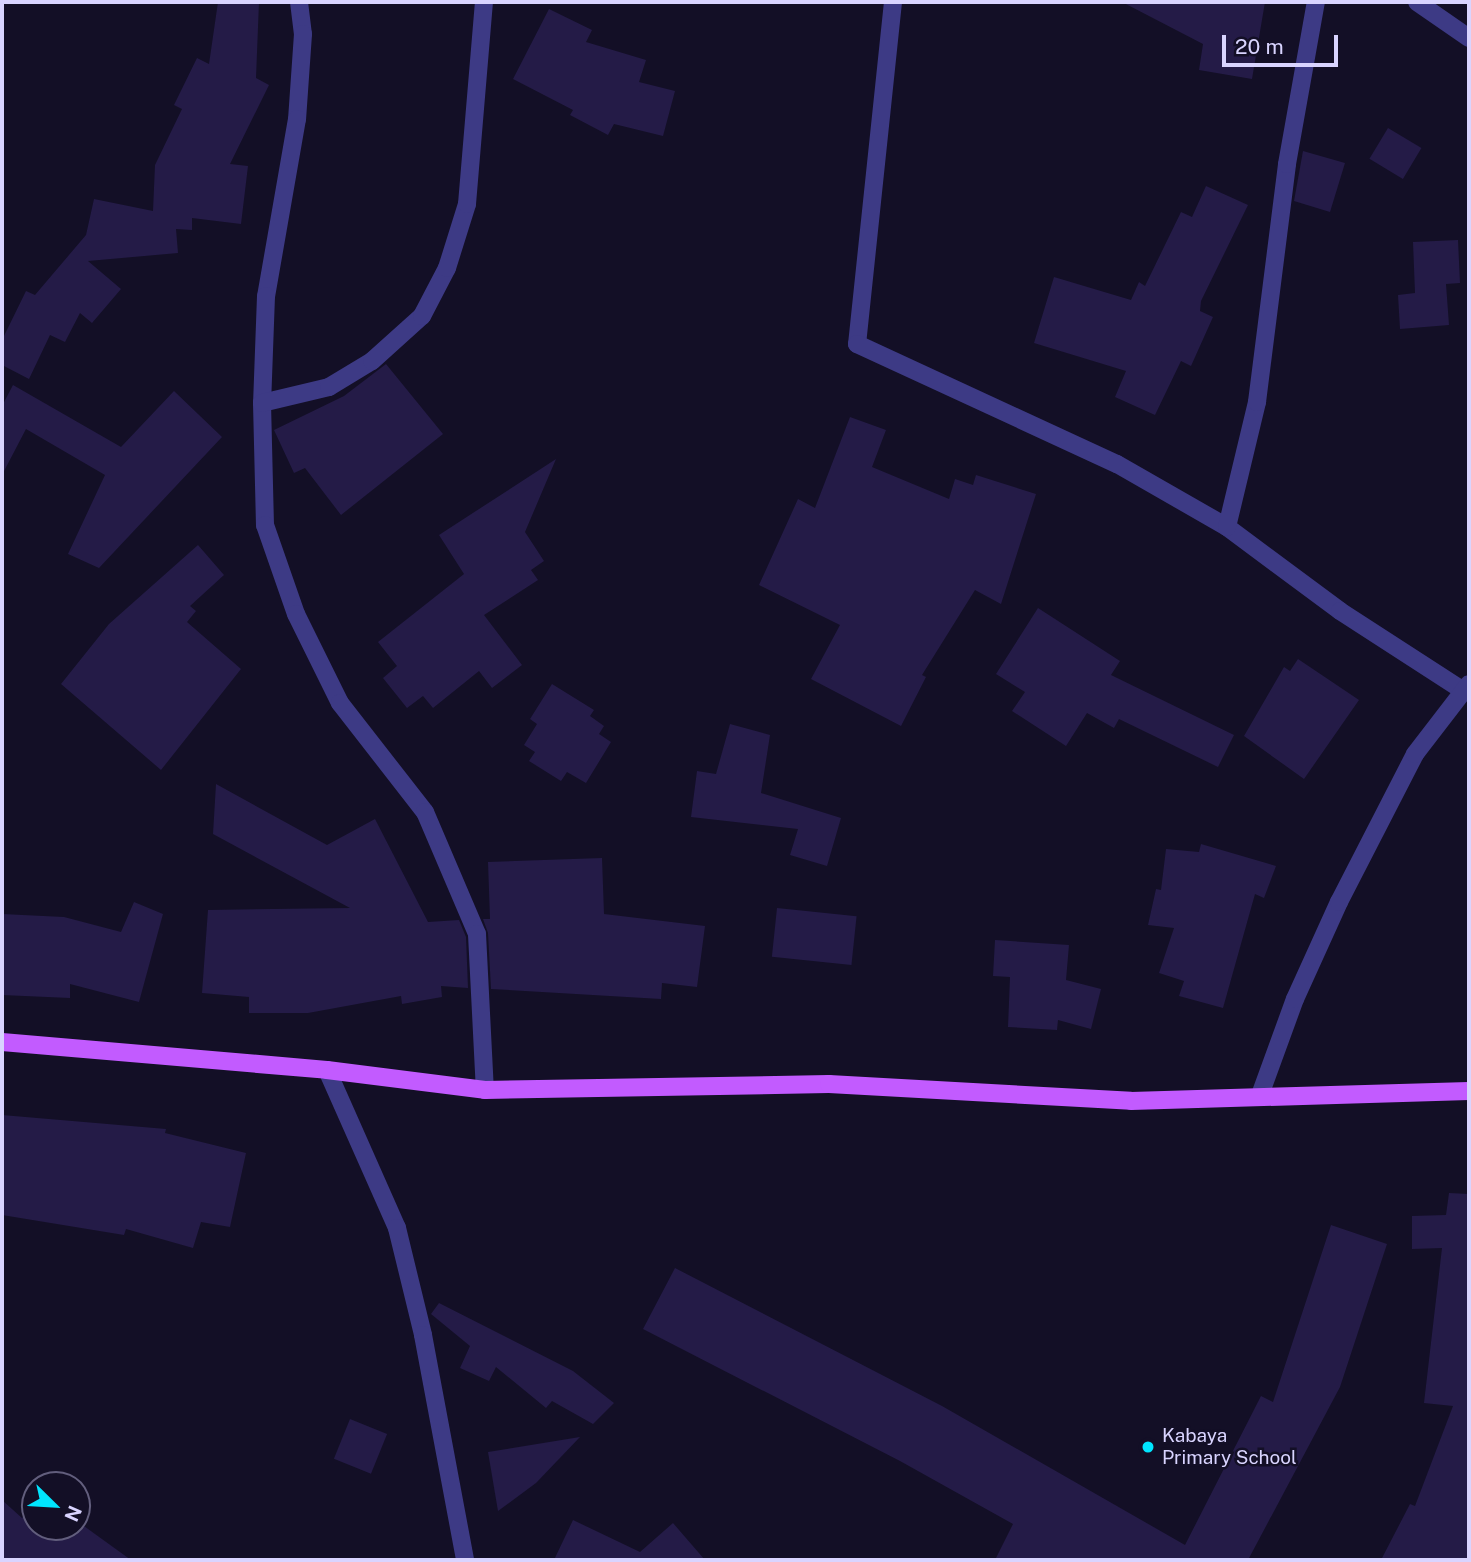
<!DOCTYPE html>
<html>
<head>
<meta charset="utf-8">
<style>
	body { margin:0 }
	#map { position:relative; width:1471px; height:1562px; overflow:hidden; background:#130f26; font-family:"Public Sans",sans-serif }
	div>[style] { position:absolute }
	.building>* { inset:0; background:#241b47; transform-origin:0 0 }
	.minor>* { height:18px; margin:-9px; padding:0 9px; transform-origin:9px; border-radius:9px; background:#3d3a85 }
	.major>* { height:18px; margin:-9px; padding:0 9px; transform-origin:9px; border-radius:9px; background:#c25bff }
	.dots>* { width:19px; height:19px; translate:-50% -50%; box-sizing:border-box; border:4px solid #130f26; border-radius:50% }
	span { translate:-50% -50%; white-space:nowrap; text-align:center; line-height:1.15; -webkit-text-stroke:5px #130f26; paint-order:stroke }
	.poi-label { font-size:19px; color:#d9d4ff }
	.left { translate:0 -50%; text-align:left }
	.frame { position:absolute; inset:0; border:4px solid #d9d4ff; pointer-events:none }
	.north { position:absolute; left:21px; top:1471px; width:70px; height:70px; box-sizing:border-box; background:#130f26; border:2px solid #625e7d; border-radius:50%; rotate:114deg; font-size:19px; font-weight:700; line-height:28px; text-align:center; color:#d9d4ff }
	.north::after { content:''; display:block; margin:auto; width:24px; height:32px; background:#00e5ff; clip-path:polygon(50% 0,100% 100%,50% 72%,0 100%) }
	.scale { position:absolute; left:1222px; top:35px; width:116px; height:32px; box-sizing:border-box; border:4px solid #d9d4ff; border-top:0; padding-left:9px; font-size:21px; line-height:24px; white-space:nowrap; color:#d9d4ff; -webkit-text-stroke:5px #130f26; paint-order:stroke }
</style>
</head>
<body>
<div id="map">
	<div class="building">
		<i style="clip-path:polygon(218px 2px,259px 2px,256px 78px,269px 85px,230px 164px,248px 166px,241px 224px,192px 218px,192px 230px,176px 229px,178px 253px,88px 261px,121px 289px,92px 323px,80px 313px,65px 342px,50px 335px,29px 379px,2px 365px,2px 340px,26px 291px,35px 295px,86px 235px,94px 199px,153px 211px,155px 165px,182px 109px,174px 105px,197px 58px,209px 64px)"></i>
		<i style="clip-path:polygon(1122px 2px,1265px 2px,1252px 79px,1199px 70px,1203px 44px)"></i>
		<i style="clip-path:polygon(549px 9px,592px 30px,586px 42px,646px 60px,639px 82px,675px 91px,663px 136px,614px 124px,608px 135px,570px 115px,573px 110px,513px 79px)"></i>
		<i style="left:1388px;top:128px;width:39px;height:36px;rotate:31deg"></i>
		<i style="clip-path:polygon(1303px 151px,1345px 163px,1330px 212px,1294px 201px)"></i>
		<i style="clip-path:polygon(1206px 186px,1248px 205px,1201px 301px,1200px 311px,1213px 317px,1191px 366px,1181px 361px,1155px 415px,1115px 397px,1126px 371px,1034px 343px,1054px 277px,1131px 300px,1139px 282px,1145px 286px,1181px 212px,1192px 217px)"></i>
		<i style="clip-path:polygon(1458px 240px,1460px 283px,1446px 284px,1449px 325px,1400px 329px,1398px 295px,1415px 293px,1413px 242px)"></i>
		<i style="clip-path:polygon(386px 364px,443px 434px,341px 515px,305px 468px,294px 473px,274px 430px,344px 396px)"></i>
		<i style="clip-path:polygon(13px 385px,121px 447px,174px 391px,222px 437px,99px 568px,68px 554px,105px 475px,26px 429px,2px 475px,2px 406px)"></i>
		<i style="clip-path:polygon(850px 417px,886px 430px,872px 467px,949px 499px,955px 479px,973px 485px,976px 475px,1036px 494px,1001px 604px,975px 590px,922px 675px,926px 677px,901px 726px,811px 679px,840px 625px,759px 585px,798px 499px,815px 508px)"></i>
		<i style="clip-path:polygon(556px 459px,525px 532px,544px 561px,531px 570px,538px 580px,484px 615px,522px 665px,492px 688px,479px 671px,433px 708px,423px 696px,407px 708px,383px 678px,397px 666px,378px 642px,464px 574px,439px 535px)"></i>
		<i style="clip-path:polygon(198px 545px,224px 575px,190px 606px,196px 611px,187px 622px,241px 669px,161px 770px,61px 684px,109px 624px)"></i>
		<i style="clip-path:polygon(1038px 608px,1120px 661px,1111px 675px,1234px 735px,1218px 767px,1119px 719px,1114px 728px,1087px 713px,1066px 746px,1012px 711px,1025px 692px,996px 674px)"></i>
		<i style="clip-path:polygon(1298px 659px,1359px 700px,1304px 779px,1244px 736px,1284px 667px,1290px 671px)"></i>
		<i style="clip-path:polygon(552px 684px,594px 710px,590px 716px,604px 726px,599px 734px,611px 742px,586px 783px,567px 772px,561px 781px,529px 761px,535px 752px,524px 745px,537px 724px,530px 719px)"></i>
		<i style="clip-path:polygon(730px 724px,770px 735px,761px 793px,841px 818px,827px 866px,790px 855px,798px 829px,691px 817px,697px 771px,716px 774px)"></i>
		<i style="clip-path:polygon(216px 784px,327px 845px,375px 819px,428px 922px,459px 920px,466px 937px,468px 988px,441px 986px,442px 997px,402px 1004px,401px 996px,308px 1013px,249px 1013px,249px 997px,202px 993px,208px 910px,350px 908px,213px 834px)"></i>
		<i style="clip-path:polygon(1201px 844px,1276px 866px,1264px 898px,1255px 894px,1223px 1008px,1179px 996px,1184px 981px,1159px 973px,1174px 928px,1148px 925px,1156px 889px,1161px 890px,1166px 849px,1199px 852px)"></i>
		<i style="clip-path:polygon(602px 858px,604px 914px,705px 926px,697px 987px,662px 983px,661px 999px,491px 989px,488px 933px,483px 919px,490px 919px,488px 862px)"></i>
		<i style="clip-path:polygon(134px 902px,163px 914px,139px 1002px,70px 984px,70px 998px,2px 995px,2px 914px,64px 917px,121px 932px)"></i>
		<i style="left:777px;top:908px;width:80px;height:49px;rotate:6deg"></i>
		<i style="clip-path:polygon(995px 940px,1069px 945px,1066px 980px,1101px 989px,1091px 1029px,1058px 1020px,1057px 1030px,1008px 1027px,1010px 977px,993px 976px)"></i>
		<i style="clip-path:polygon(2px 1115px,166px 1129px,165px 1133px,246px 1153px,230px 1227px,201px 1222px,193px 1248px,126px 1229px,124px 1235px,2px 1215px)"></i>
		<i style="clip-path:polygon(1449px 1193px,1469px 1194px,1469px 1560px,1381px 1560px,1410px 1504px,1415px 1506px,1453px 1406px,1424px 1403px,1442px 1248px,1412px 1249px,1412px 1216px,1446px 1215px)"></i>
		<i style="clip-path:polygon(1331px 1225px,1387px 1244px,1340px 1387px,1248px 1560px,995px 1560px,1013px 1524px,900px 1461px,643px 1329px,675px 1268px,942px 1406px,1185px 1545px,1261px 1396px,1273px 1402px)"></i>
		<i style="clip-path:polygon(439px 1303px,573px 1371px,614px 1403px,593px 1424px,552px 1401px,546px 1408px,496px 1367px,489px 1381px,460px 1368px,470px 1346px,431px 1314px)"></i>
		<i style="left:350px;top:1419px;width:40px;height:43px;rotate:22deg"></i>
		<i style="clip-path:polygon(580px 1437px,536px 1483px,498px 1511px,488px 1452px)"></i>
		<i style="clip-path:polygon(2px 1500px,22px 1518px,35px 1500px,35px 1527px,77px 1527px,77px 1521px,131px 1560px,2px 1560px)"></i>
		<i style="clip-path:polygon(573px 1520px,640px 1552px,673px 1523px,705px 1560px,554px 1560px)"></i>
	</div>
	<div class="minor">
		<i style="left:299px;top:2px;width:32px;rotate:83deg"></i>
		<i style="left:303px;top:34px;width:85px;rotate:94deg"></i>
		<i style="left:297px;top:119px;width:180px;rotate:99.9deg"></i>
		<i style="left:266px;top:296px;width:107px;rotate:92.1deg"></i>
		<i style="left:262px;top:403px;width:122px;rotate:88.6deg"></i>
		<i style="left:265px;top:525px;width:94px;rotate:70.8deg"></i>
		<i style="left:296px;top:614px;width:99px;rotate:63.7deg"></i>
		<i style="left:340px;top:703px;width:138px;rotate:52.1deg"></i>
		<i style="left:425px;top:812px;width:133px;rotate:66.9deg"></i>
		<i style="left:477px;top:934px;width:156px;rotate:87.1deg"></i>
		<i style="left:893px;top:2px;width:344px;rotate:96deg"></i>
		<i style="left:857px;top:344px;width:286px;rotate:24.8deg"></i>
		<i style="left:1117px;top:464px;width:127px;rotate:29.8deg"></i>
		<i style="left:1227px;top:527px;width:141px;rotate:36.6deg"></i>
		<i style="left:1340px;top:611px;width:145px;rotate:32.9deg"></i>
		<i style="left:1417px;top:2px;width:63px;rotate:34.7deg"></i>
		<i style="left:262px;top:403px;width:69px;rotate:-13.4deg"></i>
		<i style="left:329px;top:387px;width:50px;rotate:-31.2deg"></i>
		<i style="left:372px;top:361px;width:67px;rotate:-42deg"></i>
		<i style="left:422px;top:316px;width:54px;rotate:-62.5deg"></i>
		<i style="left:447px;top:268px;width:67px;rotate:-72.6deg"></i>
		<i style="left:467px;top:204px;width:203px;rotate:-85.2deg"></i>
		<i style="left:1227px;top:527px;width:129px;rotate:-76.5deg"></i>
		<i style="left:1257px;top:402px;width:240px;rotate:-82.8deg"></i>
		<i style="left:1287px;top:164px;width:165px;rotate:-79.9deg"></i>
		<i style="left:327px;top:1070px;width:173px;rotate:66.1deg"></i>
		<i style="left:397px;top:1228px;width:110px;rotate:76.3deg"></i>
		<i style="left:423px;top:1335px;width:229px;rotate:79.4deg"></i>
		<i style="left:1260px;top:1095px;width:102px;rotate:-70deg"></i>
		<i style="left:1295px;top:999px;width:107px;rotate:-65.6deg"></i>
		<i style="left:1339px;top:902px;width:166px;rotate:-62.8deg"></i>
		<i style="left:1415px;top:754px;width:88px;rotate:-52.4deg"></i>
	</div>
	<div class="major">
		<i style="left:2px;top:1042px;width:326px;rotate:4.9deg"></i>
		<i style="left:327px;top:1070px;width:159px;rotate:7.2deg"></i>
		<i style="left:485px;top:1090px;width:344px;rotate:-1deg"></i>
		<i style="left:829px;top:1084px;width:302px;rotate:3.2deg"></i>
		<i style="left:1131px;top:1101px;width:338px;rotate:-1.7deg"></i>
	</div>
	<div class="dots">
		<i style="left:1148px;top:1447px;background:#00e5ff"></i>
	</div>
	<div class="poi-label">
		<span class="left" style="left:1162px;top:1447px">Kabaya<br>Primary School</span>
	</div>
	<div class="frame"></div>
	<div class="north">N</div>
	<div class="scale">20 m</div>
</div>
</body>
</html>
